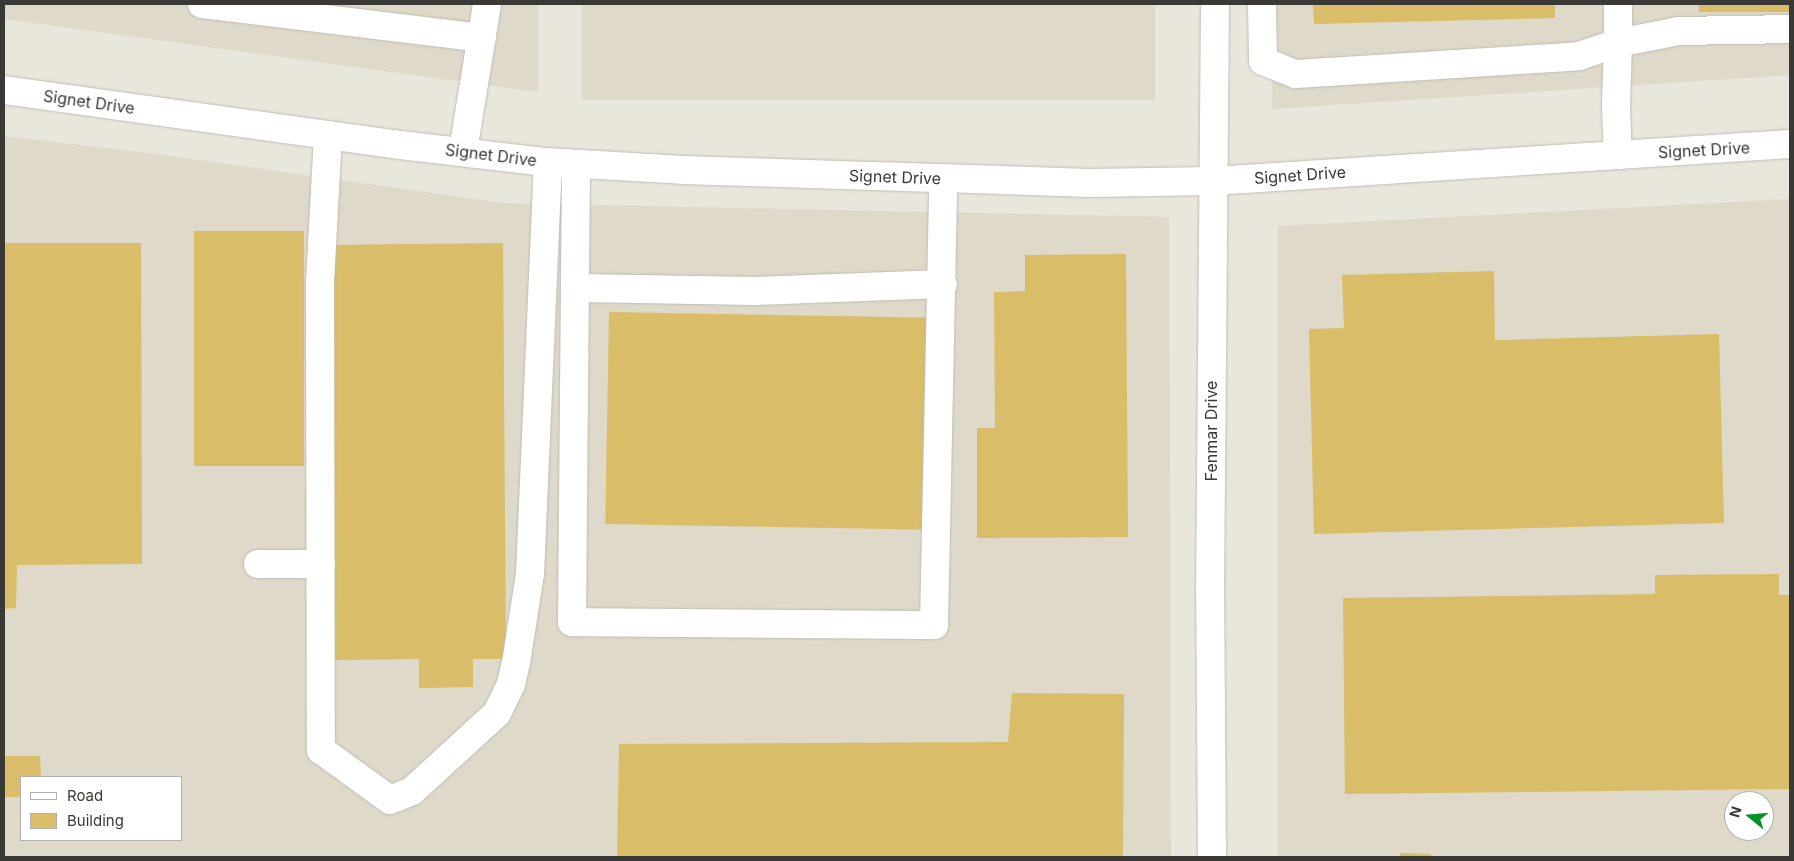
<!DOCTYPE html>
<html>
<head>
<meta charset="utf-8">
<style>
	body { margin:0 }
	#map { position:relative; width:1794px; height:861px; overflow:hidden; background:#e9e6dc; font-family:Inter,sans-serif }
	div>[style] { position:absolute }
	.built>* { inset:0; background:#dfd9c9; transform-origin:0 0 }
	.building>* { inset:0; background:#d9bd68; transform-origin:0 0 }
	.roads { filter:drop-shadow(0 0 1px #bfbcb3) drop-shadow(0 0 1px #bfbcb3) }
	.minor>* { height:28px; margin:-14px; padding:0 14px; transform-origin:14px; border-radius:14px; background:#fff }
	span { translate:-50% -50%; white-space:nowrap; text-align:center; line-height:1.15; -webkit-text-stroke:4px #fff; paint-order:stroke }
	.street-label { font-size:16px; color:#3a3935 }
	.frame { position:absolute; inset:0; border:5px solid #3a3935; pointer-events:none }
	.legend { position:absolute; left:20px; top:776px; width:162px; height:65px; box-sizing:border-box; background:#fff; border:1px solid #b0b0ae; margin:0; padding:6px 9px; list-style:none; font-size:15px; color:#3a3935 }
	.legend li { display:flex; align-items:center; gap:10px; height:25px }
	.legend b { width:25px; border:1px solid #b0b0ae }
	.north { position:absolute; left:1724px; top:791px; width:50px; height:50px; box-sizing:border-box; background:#fff; border:1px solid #b0b0ae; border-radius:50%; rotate:287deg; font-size:14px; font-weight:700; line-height:20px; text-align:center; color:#3a3935 }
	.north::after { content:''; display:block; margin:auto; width:18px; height:22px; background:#059226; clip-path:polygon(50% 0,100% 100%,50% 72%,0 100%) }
</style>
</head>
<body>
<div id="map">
	<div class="built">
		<i style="clip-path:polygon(4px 4px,538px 4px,538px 92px,4px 19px)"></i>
		<i style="left:582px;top:4px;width:573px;height:96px"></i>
		<i style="clip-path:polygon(1273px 4px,1790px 4px,1790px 75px,1272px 109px)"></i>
		<i style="clip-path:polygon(evenodd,4px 136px,157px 154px,503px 203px,1169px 217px,1171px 857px,4px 857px,4px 136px,21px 777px,181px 777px,181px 840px,21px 840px,21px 777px)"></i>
		<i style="clip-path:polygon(evenodd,1790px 199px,1790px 857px,1278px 857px,1278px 226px,1790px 199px,1734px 801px,1764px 801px,1764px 831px,1734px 831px,1734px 801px)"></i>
	</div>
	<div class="building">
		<i style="clip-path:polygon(1313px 4px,1555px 4px,1555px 18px,1314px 24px)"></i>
		<i style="left:1699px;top:4px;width:91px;height:8px"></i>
		<i style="left:194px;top:231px;width:110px;height:235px"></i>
		<i style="clip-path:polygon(4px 243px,141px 243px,142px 564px,17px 565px,16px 608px,4px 609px)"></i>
		<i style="clip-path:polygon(503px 243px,506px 659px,473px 659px,473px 687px,419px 688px,419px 659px,332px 660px,329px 245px)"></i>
		<i style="clip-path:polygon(1126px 254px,1128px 537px,977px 538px,977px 428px,995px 428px,994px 292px,1025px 291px,1025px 255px)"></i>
		<i style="clip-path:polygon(1494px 271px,1495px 340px,1719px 334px,1724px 523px,1314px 534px,1309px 329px,1344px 328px,1342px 275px)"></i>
		<i style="left:609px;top:312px;width:325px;height:212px;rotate:1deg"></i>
		<i style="clip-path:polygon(1779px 574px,1779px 595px,1790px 595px,1790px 789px,1345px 794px,1343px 598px,1655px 594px,1655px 575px)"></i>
		<i style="clip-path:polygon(1012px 693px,1124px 694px,1123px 857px,617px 857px,619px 744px,1008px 742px)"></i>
		<i style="clip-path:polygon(4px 756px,40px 756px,41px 777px,21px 777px,21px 797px,4px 797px)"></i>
		<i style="clip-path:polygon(1400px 853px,1431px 854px,1431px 857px,1400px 857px)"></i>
	</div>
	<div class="roads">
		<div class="minor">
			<i style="left:202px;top:4px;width:282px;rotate:6.9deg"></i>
			<i style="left:1262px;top:4px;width:57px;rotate:89deg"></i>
			<i style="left:1263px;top:61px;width:35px;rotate:22deg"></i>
			<i style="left:1296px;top:74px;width:284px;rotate:-3.6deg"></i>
			<i style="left:1579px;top:56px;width:41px;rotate:-18.4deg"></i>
			<i style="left:1618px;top:43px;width:65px;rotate:91.8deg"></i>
			<i style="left:1616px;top:108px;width:47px;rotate:87.6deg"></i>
			<i style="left:1618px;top:4px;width:39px;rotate:90deg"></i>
			<i style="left:1618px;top:43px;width:62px;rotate:-11.1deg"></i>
			<i style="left:1679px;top:31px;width:111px;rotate:-1deg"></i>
			<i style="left:4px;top:90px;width:392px;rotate:7.9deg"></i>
			<i style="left:392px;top:144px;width:155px;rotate:6.7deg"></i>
			<i style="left:546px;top:162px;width:137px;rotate:3.3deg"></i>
			<i style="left:683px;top:170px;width:260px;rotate:1.8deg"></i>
			<i style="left:943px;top:178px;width:146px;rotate:2deg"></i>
			<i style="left:1089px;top:183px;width:124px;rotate:-0.9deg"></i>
			<i style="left:1213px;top:181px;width:578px;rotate:-3.67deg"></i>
			<i style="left:328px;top:135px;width:147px;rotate:93.1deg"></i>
			<i style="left:320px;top:282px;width:468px;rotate:89.9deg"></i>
			<i style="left:321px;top:750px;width:85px;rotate:35.9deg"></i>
			<i style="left:390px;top:800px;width:24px;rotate:-22deg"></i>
			<i style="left:412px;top:791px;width:115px;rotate:-42.5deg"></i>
			<i style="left:497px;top:713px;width:32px;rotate:-64deg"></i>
			<i style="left:511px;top:684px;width:22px;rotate:-77deg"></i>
			<i style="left:516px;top:663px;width:90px;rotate:-81.1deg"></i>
			<i style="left:530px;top:574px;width:412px;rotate:-87.5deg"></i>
			<i style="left:463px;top:151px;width:149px;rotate:-80.7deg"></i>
			<i style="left:576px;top:164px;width:458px;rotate:90.5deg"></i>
			<i style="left:572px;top:622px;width:362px;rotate:0.5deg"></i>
			<i style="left:934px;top:625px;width:447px;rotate:-88.8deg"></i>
			<i style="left:577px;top:288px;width:178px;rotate:1deg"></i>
			<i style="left:755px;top:291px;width:188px;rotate:-2.1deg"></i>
			<i style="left:258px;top:564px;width:63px"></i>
			<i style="left:1212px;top:857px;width:259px;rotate:-90.4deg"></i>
			<i style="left:1210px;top:598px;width:594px;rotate:-89.52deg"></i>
		</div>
	</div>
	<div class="street-label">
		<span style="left:89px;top:102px;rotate:8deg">Signet Drive</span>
		<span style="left:1704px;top:150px;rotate:-3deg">Signet Drive</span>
		<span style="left:491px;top:155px;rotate:7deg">Signet Drive</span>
		<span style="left:1300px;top:175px;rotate:-4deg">Signet Drive</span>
		<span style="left:895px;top:177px;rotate:2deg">Signet Drive</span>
		<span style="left:1211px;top:431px;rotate:-90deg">Fenmar Drive</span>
	</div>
	<div class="frame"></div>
	<ul class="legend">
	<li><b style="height:6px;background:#fff"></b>Road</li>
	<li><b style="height:14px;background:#d9bd68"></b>Building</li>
	</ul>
	<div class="north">N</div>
</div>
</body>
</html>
